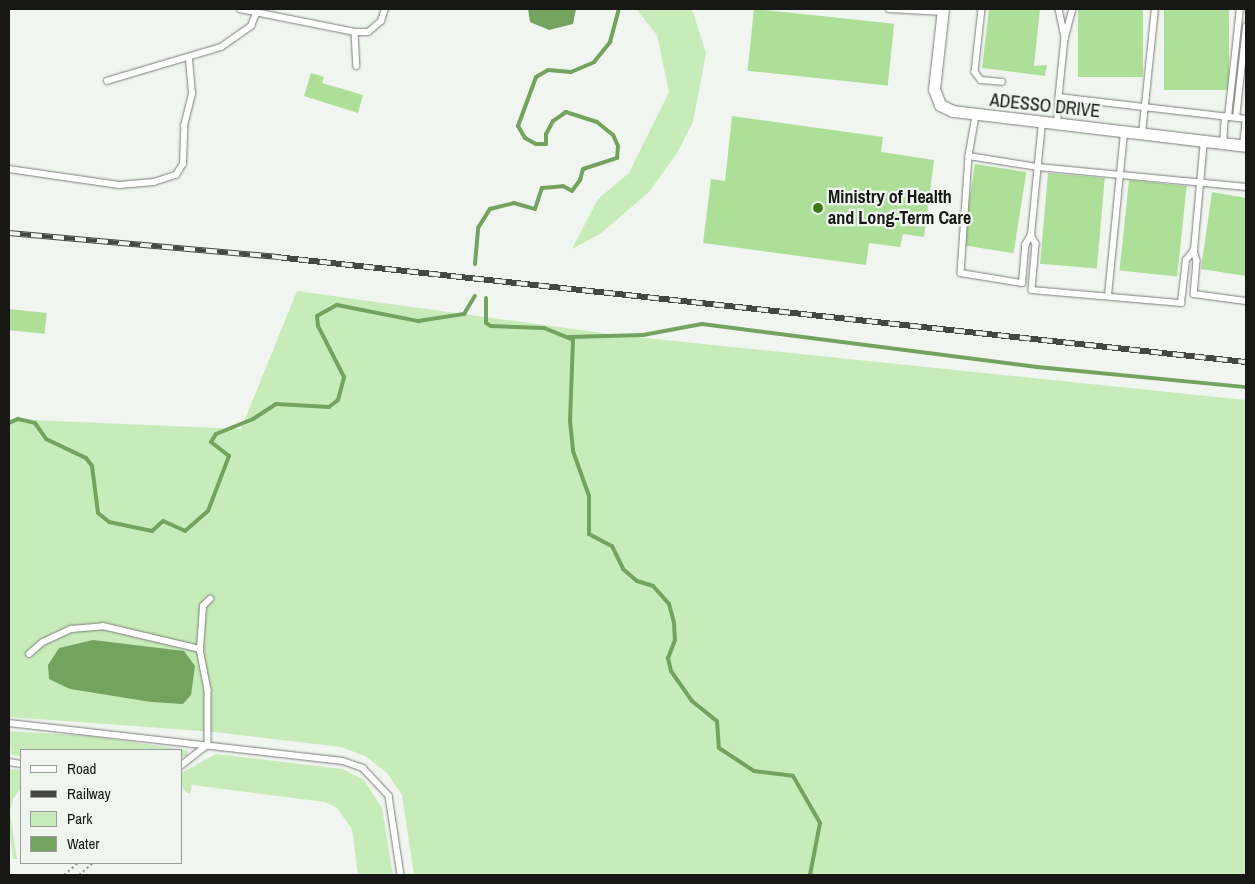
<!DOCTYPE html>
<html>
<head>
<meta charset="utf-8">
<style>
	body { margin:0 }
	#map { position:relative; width:1255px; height:884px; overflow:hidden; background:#f1f5f0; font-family:"Archivo Narrow",sans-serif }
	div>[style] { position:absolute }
	.green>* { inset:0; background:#c8ebba }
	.water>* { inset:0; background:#74a35f }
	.stream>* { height:4px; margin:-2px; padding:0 2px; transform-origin:2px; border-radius:2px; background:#74a35f }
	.building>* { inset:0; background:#addf98; transform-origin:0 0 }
	.path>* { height:2px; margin-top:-1px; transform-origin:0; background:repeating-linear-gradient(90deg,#939692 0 2.5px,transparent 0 5px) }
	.roads { filter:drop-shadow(0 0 1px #7a7d79) drop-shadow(0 0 1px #7a7d79) }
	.lane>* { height:5.5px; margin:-2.75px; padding:0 2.75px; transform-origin:2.75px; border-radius:2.75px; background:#fff }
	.street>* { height:11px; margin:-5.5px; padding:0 5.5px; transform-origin:5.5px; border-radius:5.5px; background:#fff }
	.rail>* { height:5.5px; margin-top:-2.75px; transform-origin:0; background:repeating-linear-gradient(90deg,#f1f5f0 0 11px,#464745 0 22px); box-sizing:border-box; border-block:1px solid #464745 }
	.dots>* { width:14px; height:14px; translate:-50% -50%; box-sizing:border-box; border:2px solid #f1f5f0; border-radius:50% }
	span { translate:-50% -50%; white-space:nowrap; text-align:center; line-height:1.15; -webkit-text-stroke:4.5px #f1f5f0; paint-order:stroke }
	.street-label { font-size:18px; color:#171816 }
	.poi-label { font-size:18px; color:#171816; font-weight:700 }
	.left { translate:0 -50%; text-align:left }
	.frame { position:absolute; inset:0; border:10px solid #171816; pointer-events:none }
	.legend { position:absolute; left:20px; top:749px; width:162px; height:115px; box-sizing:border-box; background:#f1f5f0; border:1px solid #9a9d99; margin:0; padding:6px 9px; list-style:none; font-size:15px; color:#171816 }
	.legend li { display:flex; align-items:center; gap:10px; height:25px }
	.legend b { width:25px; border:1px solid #9a9d99 }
</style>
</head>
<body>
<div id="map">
	<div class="green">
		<i style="clip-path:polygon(636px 9px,692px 9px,706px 53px,693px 122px,677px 153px,649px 192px,600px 234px,572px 249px,598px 199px,629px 173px,669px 92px,657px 35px)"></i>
		<i style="clip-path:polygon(297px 291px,616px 335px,1246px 400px,1246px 875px,414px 875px,402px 795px,387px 773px,365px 756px,341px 747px,215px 732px,9px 717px,9px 419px,241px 429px)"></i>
		<i style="clip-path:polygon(9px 731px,90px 736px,187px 750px,188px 755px,181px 758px,181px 750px,21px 750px,21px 756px,11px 755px)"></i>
		<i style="clip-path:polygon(216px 754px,342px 769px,364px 780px,382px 808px,393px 875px,358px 875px,352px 829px,337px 808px,325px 802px,192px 785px,190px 794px,187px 793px,181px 786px,181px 773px)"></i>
		<i style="clip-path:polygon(9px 769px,21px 770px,21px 788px,13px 799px,10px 812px,17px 859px,13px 859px,9px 830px)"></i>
	</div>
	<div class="water">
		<i style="clip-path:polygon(528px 9px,576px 9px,573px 24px,549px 30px,530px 22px)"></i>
		<i style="clip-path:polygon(93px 640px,184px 651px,195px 666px,191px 695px,183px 704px,151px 702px,70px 689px,49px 679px,48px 665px,59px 648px)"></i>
	</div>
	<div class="stream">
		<i style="left:475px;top:264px;width:36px;rotate:-85deg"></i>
		<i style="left:478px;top:228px;width:22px;rotate:-58deg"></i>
		<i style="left:490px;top:209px;width:25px;rotate:-14deg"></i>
		<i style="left:514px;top:203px;width:22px;rotate:16deg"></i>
		<i style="left:535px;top:209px;width:22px;rotate:-72deg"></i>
		<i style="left:542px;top:188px;width:21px;rotate:-5deg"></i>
		<i style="left:563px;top:186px;width:10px;rotate:29deg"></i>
		<i style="left:572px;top:191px;width:14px;rotate:-54deg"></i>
		<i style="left:580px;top:180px;width:11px;rotate:-75deg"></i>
		<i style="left:583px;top:169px;width:36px;rotate:-18deg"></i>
		<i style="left:617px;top:158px;width:12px;rotate:-85deg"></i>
		<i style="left:618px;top:146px;width:12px;rotate:-114deg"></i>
		<i style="left:613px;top:135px;width:21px;rotate:-141deg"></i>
		<i style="left:597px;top:122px;width:33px;rotate:-162deg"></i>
		<i style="left:566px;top:112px;width:16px;rotate:145deg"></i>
		<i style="left:553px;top:121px;width:15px;rotate:118deg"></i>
		<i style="left:546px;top:134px;width:10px;rotate:90deg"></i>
		<i style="left:546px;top:144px;width:10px;rotate:180deg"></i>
		<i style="left:536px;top:144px;width:13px;rotate:-151deg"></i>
		<i style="left:525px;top:138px;width:14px;rotate:-120deg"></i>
		<i style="left:518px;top:126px;width:52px;rotate:-69.8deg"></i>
		<i style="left:536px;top:77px;width:14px;rotate:-30deg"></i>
		<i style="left:548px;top:70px;width:23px;rotate:5deg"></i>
		<i style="left:571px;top:72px;width:25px;rotate:-23deg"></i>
		<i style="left:594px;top:62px;width:26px;rotate:-51deg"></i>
		<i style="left:610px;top:42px;width:34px;rotate:-75deg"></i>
		<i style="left:486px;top:298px;width:25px;rotate:90deg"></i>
		<i style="left:486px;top:323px;width:6px;rotate:31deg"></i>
		<i style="left:491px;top:326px;width:53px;rotate:2.2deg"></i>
		<i style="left:544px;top:328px;width:31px;rotate:22deg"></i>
		<i style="left:573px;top:340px;width:81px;rotate:92.1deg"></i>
		<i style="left:570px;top:421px;width:30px;rotate:84deg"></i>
		<i style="left:573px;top:451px;width:48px;rotate:70.4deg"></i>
		<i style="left:589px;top:496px;width:38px;rotate:90deg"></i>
		<i style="left:589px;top:534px;width:26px;rotate:28deg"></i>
		<i style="left:612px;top:546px;width:25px;rotate:64deg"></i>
		<i style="left:623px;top:569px;width:18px;rotate:41deg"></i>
		<i style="left:637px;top:581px;width:17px;rotate:17deg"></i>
		<i style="left:653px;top:586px;width:24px;rotate:48deg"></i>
		<i style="left:669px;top:604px;width:20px;rotate:75deg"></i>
		<i style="left:674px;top:623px;width:17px;rotate:87deg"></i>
		<i style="left:675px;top:640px;width:19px;rotate:111deg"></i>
		<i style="left:668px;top:658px;width:13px;rotate:77deg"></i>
		<i style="left:671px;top:671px;width:37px;rotate:55deg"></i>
		<i style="left:692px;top:701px;width:32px;rotate:39deg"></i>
		<i style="left:717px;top:721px;width:27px;rotate:86deg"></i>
		<i style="left:719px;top:748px;width:42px;rotate:33.3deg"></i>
		<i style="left:754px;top:771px;width:39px;rotate:7deg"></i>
		<i style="left:793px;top:776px;width:54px;rotate:60.1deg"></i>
		<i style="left:820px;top:823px;width:53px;rotate:100.9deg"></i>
		<i style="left:569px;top:337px;width:74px;rotate:-1.5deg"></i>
		<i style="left:643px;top:335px;width:60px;rotate:-10.6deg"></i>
		<i style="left:702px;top:324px;width:338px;rotate:7.3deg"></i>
		<i style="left:1037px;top:367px;width:210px;rotate:5.5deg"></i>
		<i style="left:9px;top:423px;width:10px;rotate:-24deg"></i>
		<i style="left:18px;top:419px;width:17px;rotate:13deg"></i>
		<i style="left:35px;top:423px;width:19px;rotate:55deg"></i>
		<i style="left:46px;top:439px;width:44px;rotate:25.4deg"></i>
		<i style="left:86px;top:458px;width:10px;rotate:53deg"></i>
		<i style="left:92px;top:466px;width:47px;rotate:82.7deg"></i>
		<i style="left:98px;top:513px;width:14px;rotate:39deg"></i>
		<i style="left:109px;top:522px;width:44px;rotate:11.8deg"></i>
		<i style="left:152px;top:531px;width:15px;rotate:-42deg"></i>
		<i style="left:163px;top:521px;width:24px;rotate:24deg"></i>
		<i style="left:185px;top:531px;width:30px;rotate:-41deg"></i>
		<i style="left:208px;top:511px;width:59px;rotate:-69.1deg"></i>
		<i style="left:229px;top:456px;width:23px;rotate:-142deg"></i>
		<i style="left:211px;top:442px;width:9px;rotate:-58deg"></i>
		<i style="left:216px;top:434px;width:40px;rotate:-22deg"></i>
		<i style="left:253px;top:419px;width:27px;rotate:-33deg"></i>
		<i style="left:276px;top:404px;width:53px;rotate:3.2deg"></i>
		<i style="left:329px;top:407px;width:11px;rotate:-38deg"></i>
		<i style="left:338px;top:400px;width:24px;rotate:-75deg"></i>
		<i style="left:344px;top:377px;width:57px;rotate:-117deg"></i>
		<i style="left:318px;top:326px;width:10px;rotate:-96deg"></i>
		<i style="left:317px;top:316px;width:23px;rotate:-29deg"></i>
		<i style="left:337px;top:305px;width:83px;rotate:11.2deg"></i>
		<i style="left:418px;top:321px;width:47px;rotate:-8.7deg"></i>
		<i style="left:464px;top:314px;width:21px;rotate:-59deg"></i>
	</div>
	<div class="building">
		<i style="left:754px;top:9px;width:141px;height:62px;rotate:6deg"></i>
		<i style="clip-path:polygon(989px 9px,1040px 9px,1034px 66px,1047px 65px,1045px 76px,982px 68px)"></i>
		<i style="left:1078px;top:9px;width:65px;height:68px"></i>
		<i style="left:1164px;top:9px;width:65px;height:81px"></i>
		<i style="clip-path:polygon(311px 73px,324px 77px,322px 83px,363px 95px,358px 113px,304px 96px)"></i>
		<i style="clip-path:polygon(732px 116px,883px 137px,881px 152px,934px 160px,924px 237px,903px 234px,900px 247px,869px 243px,866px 265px,703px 243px,711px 179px,725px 181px)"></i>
		<i style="left:975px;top:164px;width:52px;height:82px;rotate:9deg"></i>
		<i style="left:1048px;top:173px;width:57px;height:91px;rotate:5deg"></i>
		<i style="left:1129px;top:180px;width:58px;height:91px;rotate:6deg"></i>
		<i style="clip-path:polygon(1212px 192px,1246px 198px,1246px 276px,1201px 269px)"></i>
		<i style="left:9px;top:309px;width:38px;height:21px;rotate:6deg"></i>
	</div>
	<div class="path">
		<i style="left:64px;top:875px;width:18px;rotate:-41deg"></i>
		<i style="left:79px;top:875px;width:18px;rotate:-41deg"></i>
	</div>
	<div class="roads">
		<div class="lane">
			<i style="left:240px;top:9px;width:117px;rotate:11.3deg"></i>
			<i style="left:355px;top:32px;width:13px"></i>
			<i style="left:368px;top:32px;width:17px;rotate:-40deg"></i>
			<i style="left:381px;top:21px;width:13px;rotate:-72deg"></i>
			<i style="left:889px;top:9px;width:54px;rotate:3.2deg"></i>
			<i style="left:982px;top:9px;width:63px;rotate:96.3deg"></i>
			<i style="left:975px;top:72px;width:10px;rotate:53deg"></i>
			<i style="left:981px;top:80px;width:21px;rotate:5deg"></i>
			<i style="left:1059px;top:9px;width:30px;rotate:78deg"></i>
			<i style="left:1073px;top:9px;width:30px;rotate:105deg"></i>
			<i style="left:1065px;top:38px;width:59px;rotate:95.8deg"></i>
			<i style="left:1059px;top:97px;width:188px;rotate:6.7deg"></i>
			<i style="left:355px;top:32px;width:34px;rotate:87deg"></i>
			<i style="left:107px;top:81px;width:119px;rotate:-16.6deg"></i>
			<i style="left:221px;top:47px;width:37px;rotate:-35deg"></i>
			<i style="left:251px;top:26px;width:18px;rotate:-68deg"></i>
			<i style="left:976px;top:116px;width:41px;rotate:99.9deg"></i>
			<i style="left:969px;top:156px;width:117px;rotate:93.9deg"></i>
			<i style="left:961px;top:273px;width:62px;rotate:9.3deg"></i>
			<i style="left:1022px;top:283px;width:38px;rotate:-85deg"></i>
			<i style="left:1025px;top:245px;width:12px;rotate:-59deg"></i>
			<i style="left:1031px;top:235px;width:113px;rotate:-84.4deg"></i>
			<i style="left:1228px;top:117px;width:109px;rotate:-83.7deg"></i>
			<i style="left:1236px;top:118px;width:92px;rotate:-83.7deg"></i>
			<i style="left:1057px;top:124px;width:27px;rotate:-86deg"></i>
			<i style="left:1142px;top:134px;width:126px;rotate:-84.1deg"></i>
			<i style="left:1223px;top:144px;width:27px;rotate:-86deg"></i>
			<i style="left:1243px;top:146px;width:27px;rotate:-84deg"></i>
			<i style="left:969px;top:156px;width:70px;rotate:9.1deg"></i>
			<i style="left:1038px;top:167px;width:209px;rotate:5.5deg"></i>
			<i style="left:9px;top:169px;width:111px;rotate:8.3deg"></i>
			<i style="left:119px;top:185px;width:35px;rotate:-5deg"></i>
			<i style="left:154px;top:182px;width:23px;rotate:-18deg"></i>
			<i style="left:176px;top:175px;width:13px;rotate:-58deg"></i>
			<i style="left:183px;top:164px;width:38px;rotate:-88deg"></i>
			<i style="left:184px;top:126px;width:33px;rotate:-76deg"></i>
			<i style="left:192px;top:94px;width:35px;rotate:-95deg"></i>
			<i style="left:1031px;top:235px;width:10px;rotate:61deg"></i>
			<i style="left:1036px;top:244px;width:46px;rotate:95deg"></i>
			<i style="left:1032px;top:290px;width:150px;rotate:5deg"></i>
			<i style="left:1181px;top:303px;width:43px;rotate:-83.4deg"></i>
			<i style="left:1186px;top:260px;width:13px;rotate:-51deg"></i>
			<i style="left:1194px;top:250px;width:109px;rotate:-84.8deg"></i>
			<i style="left:1194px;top:250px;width:11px;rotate:75deg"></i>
			<i style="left:1197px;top:261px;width:33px;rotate:95deg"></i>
			<i style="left:1194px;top:294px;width:52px;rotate:7.7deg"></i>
			<i style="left:1108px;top:296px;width:164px;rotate:-84.4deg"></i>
			<i style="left:200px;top:649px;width:43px;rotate:-86deg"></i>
			<i style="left:203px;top:606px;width:10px;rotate:-45deg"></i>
			<i style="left:29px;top:654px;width:18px;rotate:-41deg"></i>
			<i style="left:43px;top:642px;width:31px;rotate:-25deg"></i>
			<i style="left:71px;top:629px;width:32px;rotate:-5deg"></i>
			<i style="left:103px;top:626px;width:100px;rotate:13.3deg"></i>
			<i style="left:200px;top:649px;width:42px;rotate:79deg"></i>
			<i style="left:208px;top:690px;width:55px;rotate:90deg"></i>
			<i style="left:208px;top:745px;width:34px;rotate:142deg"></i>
			<i style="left:9px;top:723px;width:336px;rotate:6.5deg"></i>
			<i style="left:343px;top:761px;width:21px;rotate:19deg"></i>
			<i style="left:363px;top:768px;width:38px;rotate:47deg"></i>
			<i style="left:389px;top:796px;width:80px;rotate:81.4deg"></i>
			<i style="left:9px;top:762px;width:12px;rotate:9deg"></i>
		</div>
		<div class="street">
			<i style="left:943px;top:9px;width:81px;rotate:96.4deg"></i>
			<i style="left:934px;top:89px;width:17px;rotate:69deg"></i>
			<i style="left:940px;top:105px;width:14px;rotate:25deg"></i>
			<i style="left:953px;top:111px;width:295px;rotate:6.8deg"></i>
		</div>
	</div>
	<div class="rail">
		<i style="left:9px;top:233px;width:268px;rotate:5.1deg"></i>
		<i style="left:276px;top:257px;width:976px;rotate:6.18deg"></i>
	</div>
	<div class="dots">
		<i style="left:818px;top:208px;background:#3b7915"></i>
	</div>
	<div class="street-label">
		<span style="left:1045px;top:106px;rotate:6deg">ADESSO DRIVE</span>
	</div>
	<div class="poi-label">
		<span class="left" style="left:828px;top:208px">Ministry of Health<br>and Long-Term Care</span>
	</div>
	<div class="frame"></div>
	<ul class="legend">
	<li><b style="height:6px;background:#fff"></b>Road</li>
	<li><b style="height:6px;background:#464745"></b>Railway</li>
	<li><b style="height:14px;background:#c8ebba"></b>Park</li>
	<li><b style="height:14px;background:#74a35f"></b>Water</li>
	</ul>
</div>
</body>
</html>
